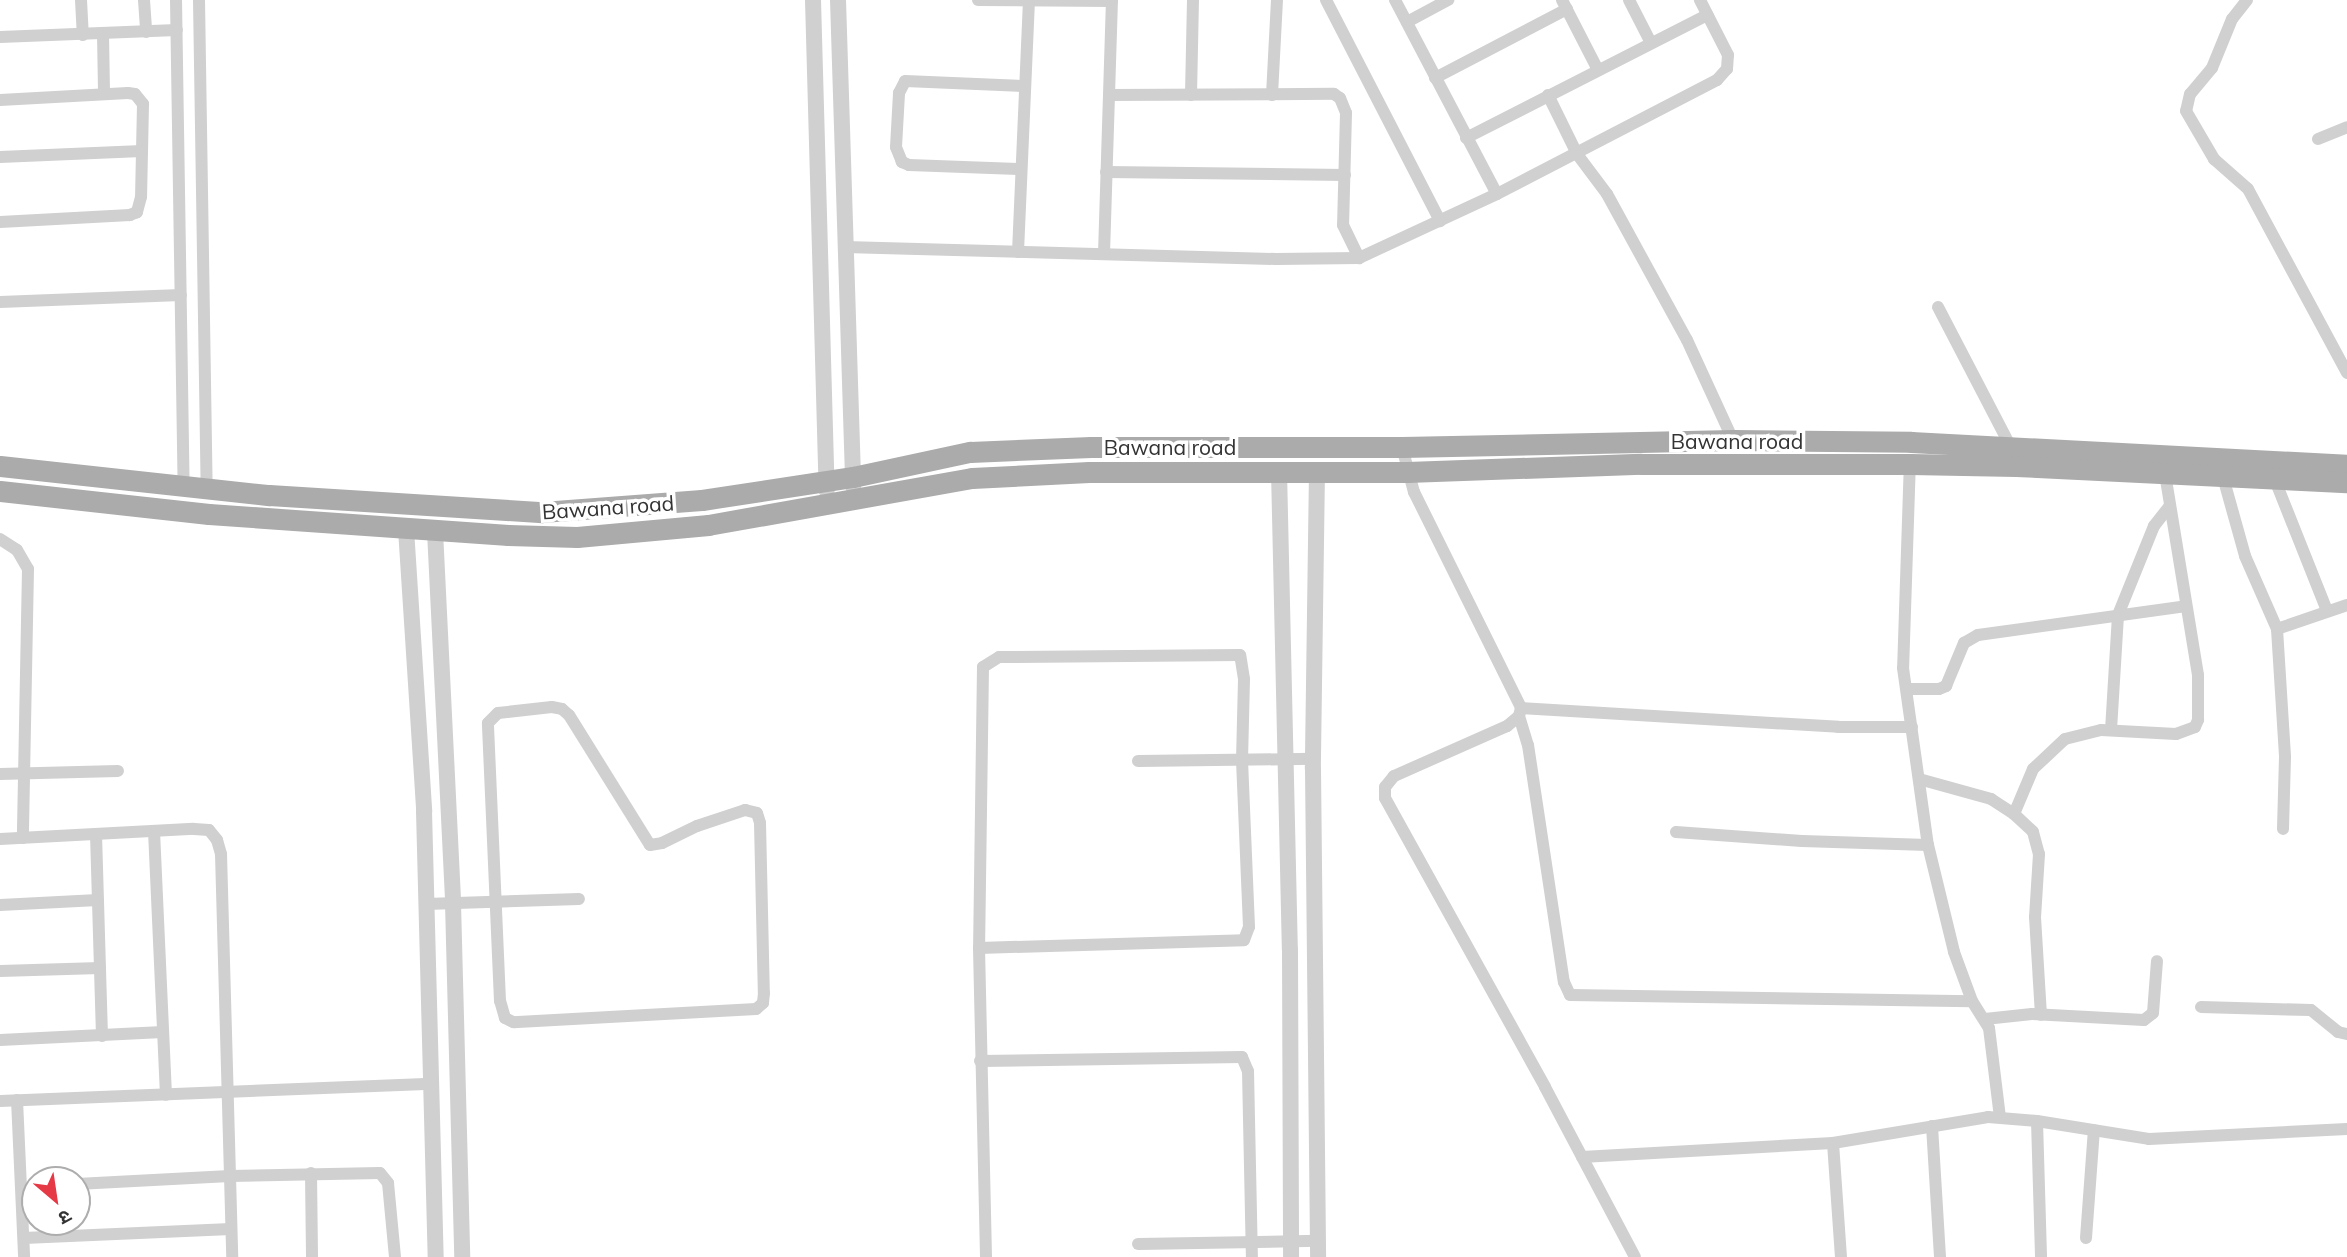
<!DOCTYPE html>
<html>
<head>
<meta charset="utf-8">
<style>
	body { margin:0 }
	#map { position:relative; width:2347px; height:1257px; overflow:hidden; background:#fff; font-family:Mulish,"Noto Sans Devanagari",sans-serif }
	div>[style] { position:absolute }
	.minor>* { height:12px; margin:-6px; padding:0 6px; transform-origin:6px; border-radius:6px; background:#d0d0d0 }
	.tertiary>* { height:16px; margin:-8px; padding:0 8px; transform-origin:8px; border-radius:8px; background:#d0d0d0 }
	.primary>* { height:21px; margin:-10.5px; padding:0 10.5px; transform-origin:10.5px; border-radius:10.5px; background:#ababab }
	span { translate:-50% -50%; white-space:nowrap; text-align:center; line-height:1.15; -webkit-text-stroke:7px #fff; paint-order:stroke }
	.street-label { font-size:21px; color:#333 }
	.north { position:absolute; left:21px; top:1166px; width:70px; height:70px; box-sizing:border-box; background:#fff; border:2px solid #adadad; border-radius:50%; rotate:151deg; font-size:19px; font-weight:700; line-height:28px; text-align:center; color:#333 }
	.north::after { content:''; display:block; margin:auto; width:24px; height:32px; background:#e63946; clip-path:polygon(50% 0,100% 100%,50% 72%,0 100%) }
</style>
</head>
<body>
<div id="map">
	<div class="minor">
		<i style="left:81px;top:0;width:35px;rotate:87deg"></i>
		<i style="left:144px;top:0;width:32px;rotate:86deg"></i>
		<i style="left:176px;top:0;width:488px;rotate:89.1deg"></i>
		<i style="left:199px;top:0;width:488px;rotate:89.1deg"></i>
		<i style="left:978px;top:0;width:134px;rotate:0.4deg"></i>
		<i style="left:1326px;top:0;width:249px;rotate:62.7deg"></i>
		<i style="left:1395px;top:0;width:219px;rotate:62.3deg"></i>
		<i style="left:1562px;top:0;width:79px;rotate:62.8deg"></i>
		<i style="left:1629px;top:0;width:48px;rotate:62.9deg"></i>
		<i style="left:2247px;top:0;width:24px;rotate:128deg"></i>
		<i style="left:2232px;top:19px;width:53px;rotate:112.2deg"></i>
		<i style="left:2212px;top:68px;width:34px;rotate:130deg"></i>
		<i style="left:2190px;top:94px;width:17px;rotate:103deg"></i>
		<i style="left:2186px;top:111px;width:56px;rotate:59.7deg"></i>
		<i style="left:2214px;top:159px;width:45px;rotate:41.4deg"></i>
		<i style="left:2248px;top:189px;width:209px;rotate:61.7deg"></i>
		<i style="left:1407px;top:22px;width:47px;rotate:-28.2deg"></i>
		<i style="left:103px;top:34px;width:60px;rotate:89deg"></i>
		<i style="left:0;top:37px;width:177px;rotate:-2.3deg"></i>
		<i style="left:1435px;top:78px;width:149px;rotate:-27.6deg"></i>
		<i style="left:1109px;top:95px;width:225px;rotate:-0.3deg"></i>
		<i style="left:1334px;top:94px;width:7px;rotate:34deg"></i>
		<i style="left:1340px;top:98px;width:16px;rotate:68deg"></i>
		<i style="left:1346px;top:113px;width:112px;rotate:91.5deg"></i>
		<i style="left:1343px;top:225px;width:37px;rotate:64deg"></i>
		<i style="left:1191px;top:95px;width:95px;rotate:-88.8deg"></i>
		<i style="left:1272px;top:95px;width:95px;rotate:-87deg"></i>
		<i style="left:1548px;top:95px;width:66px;rotate:63.8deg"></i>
		<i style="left:1577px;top:154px;width:50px;rotate:53.1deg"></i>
		<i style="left:1607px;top:194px;width:166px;rotate:61.3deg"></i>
		<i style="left:1687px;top:340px;width:110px;rotate:65.3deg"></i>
		<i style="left:0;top:100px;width:128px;rotate:-3.1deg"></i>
		<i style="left:128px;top:93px;width:7px;rotate:8deg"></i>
		<i style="left:135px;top:94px;width:13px;rotate:51deg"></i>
		<i style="left:143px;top:104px;width:93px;rotate:91.2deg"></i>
		<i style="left:141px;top:197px;width:16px;rotate:105deg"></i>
		<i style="left:137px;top:212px;width:8px;rotate:157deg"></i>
		<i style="left:130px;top:215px;width:130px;rotate:176.9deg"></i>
		<i style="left:1466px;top:138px;width:271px;rotate:-27deg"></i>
		<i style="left:2318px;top:139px;width:31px;rotate:-22deg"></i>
		<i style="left:0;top:157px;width:142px;rotate:-2.4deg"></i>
		<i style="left:1021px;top:169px;width:112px;rotate:-178deg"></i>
		<i style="left:909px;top:165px;width:8px;rotate:-157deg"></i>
		<i style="left:902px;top:162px;width:16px;rotate:-112deg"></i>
		<i style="left:896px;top:147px;width:54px;rotate:-86.8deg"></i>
		<i style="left:899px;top:93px;width:13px;rotate:-63deg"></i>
		<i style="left:905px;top:81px;width:118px;rotate:2.4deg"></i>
		<i style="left:1106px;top:172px;width:239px;rotate:0.7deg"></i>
		<i style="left:845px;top:247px;width:431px;rotate:1.6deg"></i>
		<i style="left:1276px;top:259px;width:83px;rotate:-0.7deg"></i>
		<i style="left:1359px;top:258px;width:152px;rotate:-24.9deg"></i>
		<i style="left:1497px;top:194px;width:248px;rotate:-27.4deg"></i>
		<i style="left:1717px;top:80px;width:15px;rotate:-48deg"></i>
		<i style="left:1727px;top:69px;width:14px;rotate:-86deg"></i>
		<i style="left:1728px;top:55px;width:62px;rotate:-117deg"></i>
		<i style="left:1018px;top:252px;width:252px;rotate:-87.5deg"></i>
		<i style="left:1104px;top:254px;width:254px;rotate:-88.2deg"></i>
		<i style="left:0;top:302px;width:181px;rotate:-2.2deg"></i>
		<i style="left:1938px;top:307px;width:158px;rotate:62.5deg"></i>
		<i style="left:1402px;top:447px;width:47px;rotate:75.1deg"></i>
		<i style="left:1414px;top:492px;width:241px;rotate:63.6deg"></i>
		<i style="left:1521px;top:708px;width:8px;rotate:104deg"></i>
		<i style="left:1519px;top:716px;width:16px;rotate:140deg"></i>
		<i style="left:1507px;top:726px;width:124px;rotate:156.1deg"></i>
		<i style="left:1394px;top:776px;width:14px;rotate:129deg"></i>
		<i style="left:1385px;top:787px;width:11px;rotate:90deg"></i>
		<i style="left:1385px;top:798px;width:330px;rotate:61deg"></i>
		<i style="left:1545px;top:1087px;width:192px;rotate:62.1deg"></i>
		<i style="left:1910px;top:460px;width:208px;rotate:91.9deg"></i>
		<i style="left:1903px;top:668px;width:179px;rotate:82deg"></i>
		<i style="left:1928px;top:845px;width:110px;rotate:76.3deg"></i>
		<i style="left:1954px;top:952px;width:52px;rotate:69.8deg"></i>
		<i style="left:1972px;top:1001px;width:32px;rotate:58deg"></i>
		<i style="left:1989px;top:1028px;width:90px;rotate:83deg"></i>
		<i style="left:2223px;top:477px;width:82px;rotate:74.4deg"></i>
		<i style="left:2245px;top:556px;width:80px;rotate:66.3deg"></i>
		<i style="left:2277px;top:629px;width:128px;rotate:86.4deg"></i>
		<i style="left:2285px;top:757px;width:72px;rotate:91.6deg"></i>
		<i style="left:2275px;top:480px;width:141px;rotate:68.3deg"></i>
		<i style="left:0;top:539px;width:20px;rotate:33deg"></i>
		<i style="left:17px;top:550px;width:22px;rotate:60deg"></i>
		<i style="left:28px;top:569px;width:269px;rotate:91.1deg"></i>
		<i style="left:2277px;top:629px;width:74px;rotate:-18.9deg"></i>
		<i style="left:1907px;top:689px;width:32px"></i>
		<i style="left:1939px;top:689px;width:8px;rotate:-23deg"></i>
		<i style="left:1946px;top:686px;width:47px;rotate:-67.3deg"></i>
		<i style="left:1964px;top:643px;width:16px;rotate:-30deg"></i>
		<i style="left:1978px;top:635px;width:210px;rotate:-7.9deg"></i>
		<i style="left:552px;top:707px;width:10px;rotate:11deg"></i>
		<i style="left:562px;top:709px;width:9px;rotate:41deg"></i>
		<i style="left:569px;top:715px;width:153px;rotate:58.1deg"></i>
		<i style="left:650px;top:845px;width:12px;rotate:-9deg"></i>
		<i style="left:662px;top:843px;width:39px;rotate:-26deg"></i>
		<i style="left:697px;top:826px;width:51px;rotate:-18.4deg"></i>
		<i style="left:745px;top:810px;width:12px;rotate:14deg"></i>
		<i style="left:757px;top:813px;width:10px;rotate:73deg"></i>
		<i style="left:760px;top:823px;width:170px;rotate:88.7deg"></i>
		<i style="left:764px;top:993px;width:10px;rotate:96deg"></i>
		<i style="left:763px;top:1003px;width:9px;rotate:139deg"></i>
		<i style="left:756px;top:1009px;width:243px;rotate:176.9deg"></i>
		<i style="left:513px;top:1022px;width:9px;rotate:-153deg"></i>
		<i style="left:505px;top:1018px;width:18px;rotate:-106deg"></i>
		<i style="left:500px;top:1001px;width:278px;rotate:-92.5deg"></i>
		<i style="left:488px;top:723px;width:14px;rotate:-45deg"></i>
		<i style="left:498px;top:713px;width:54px;rotate:-6.3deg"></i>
		<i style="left:1521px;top:708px;width:318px;rotate:3.4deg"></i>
		<i style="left:1838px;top:727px;width:74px"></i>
		<i style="left:1519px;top:716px;width:30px;rotate:73deg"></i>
		<i style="left:1528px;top:745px;width:240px;rotate:81.4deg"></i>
		<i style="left:1564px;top:982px;width:14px;rotate:65deg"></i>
		<i style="left:1570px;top:995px;width:402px;rotate:0.9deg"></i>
		<i style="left:2111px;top:730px;width:115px;rotate:-86.5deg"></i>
		<i style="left:2118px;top:615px;width:96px;rotate:-68deg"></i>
		<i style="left:2154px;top:526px;width:24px;rotate:-52deg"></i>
		<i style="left:1138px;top:761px;width:175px;rotate:-0.7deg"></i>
		<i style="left:0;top:774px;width:118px;rotate:-1.5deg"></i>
		<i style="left:1919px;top:779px;width:75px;rotate:15.5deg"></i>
		<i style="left:1991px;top:799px;width:27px;rotate:33deg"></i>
		<i style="left:2014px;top:814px;width:26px;rotate:43deg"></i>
		<i style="left:2033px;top:832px;width:23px;rotate:75deg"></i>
		<i style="left:2039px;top:854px;width:63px;rotate:93.6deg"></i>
		<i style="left:2035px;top:917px;width:98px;rotate:86.5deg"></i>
		<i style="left:2014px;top:814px;width:49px;rotate:-67.1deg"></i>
		<i style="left:2033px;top:769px;width:44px;rotate:-43.2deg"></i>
		<i style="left:2065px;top:739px;width:37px;rotate:-14deg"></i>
		<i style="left:2101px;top:730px;width:75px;rotate:3.1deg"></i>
		<i style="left:2176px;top:734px;width:20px;rotate:-20deg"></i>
		<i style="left:2195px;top:727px;width:8px;rotate:-67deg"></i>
		<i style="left:2198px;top:720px;width:45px;rotate:-90deg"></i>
		<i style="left:2198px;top:675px;width:204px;rotate:-99.3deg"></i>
		<i style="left:154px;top:831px;width:264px;rotate:87.4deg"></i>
		<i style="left:1676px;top:832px;width:126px;rotate:4.1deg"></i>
		<i style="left:1802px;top:841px;width:126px;rotate:1.8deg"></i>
		<i style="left:96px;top:834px;width:202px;rotate:88.3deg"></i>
		<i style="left:0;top:839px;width:194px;rotate:-3deg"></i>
		<i style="left:194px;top:829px;width:15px;rotate:4deg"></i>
		<i style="left:209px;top:830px;width:13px;rotate:51deg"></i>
		<i style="left:217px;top:840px;width:15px;rotate:74deg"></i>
		<i style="left:221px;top:854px;width:403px;rotate:88.4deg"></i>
		<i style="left:426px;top:904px;width:153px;rotate:-1.9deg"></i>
		<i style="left:0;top:905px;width:98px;rotate:-2.9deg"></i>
		<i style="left:979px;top:948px;width:265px;rotate:-1.7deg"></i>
		<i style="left:1244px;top:940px;width:14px;rotate:-69deg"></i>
		<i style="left:1249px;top:927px;width:166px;rotate:-92.4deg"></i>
		<i style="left:1242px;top:761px;width:82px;rotate:-88.6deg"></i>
		<i style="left:1244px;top:679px;width:24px;rotate:-99deg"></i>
		<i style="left:1240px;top:655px;width:241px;rotate:179.5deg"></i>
		<i style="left:999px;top:657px;width:19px;rotate:148deg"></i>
		<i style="left:983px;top:667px;width:281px;rotate:90.8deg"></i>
		<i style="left:979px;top:948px;width:309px;rotate:88.7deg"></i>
		<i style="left:0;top:971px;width:100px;rotate:-1.7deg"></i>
		<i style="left:2201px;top:1007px;width:110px;rotate:1.6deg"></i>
		<i style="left:2311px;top:1010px;width:35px;rotate:39deg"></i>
		<i style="left:2338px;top:1032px;width:9px;rotate:13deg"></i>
		<i style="left:1985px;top:1019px;width:47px;rotate:-6.1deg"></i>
		<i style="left:2032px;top:1014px;width:112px;rotate:3.1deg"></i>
		<i style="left:2144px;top:1020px;width:11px;rotate:-38deg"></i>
		<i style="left:2153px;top:1013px;width:52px;rotate:-85.6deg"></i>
		<i style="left:0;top:1040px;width:163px;rotate:-2.8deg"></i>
		<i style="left:980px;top:1061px;width:262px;rotate:-0.9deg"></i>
		<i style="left:1242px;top:1057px;width:15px;rotate:67deg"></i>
		<i style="left:1248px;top:1071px;width:186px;rotate:88.8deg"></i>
		<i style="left:17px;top:1100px;width:157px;rotate:87.4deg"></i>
		<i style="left:0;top:1101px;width:432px;rotate:-2.3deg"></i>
		<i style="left:2037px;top:1121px;width:136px;rotate:88.3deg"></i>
		<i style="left:1932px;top:1126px;width:131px;rotate:86.5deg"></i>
		<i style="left:1833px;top:1143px;width:114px;rotate:86deg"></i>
		<i style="left:1582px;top:1157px;width:251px;rotate:-3.2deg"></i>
		<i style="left:1833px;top:1143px;width:157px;rotate:-9.5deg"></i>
		<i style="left:1988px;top:1117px;width:49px;rotate:4.7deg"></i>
		<i style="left:2037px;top:1121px;width:113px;rotate:9.1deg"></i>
		<i style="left:2149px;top:1139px;width:198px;rotate:-2.9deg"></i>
		<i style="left:311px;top:1173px;width:84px;rotate:89.3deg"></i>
		<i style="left:77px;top:1184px;width:153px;rotate:-3deg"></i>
		<i style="left:230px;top:1176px;width:150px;rotate:-1.1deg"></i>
		<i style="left:380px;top:1173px;width:13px;rotate:51deg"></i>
		<i style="left:388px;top:1183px;width:74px;rotate:84.6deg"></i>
		<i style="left:24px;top:1238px;width:207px;rotate:-2.5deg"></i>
		<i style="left:2086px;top:1238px;width:108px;rotate:-85.8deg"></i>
		<i style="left:1138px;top:1244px;width:180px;rotate:-1deg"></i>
	</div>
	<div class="tertiary">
		<i style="left:813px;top:0;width:491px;rotate:88.4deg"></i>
		<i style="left:838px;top:0;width:487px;rotate:88.2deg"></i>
		<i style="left:1317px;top:470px;width:299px;rotate:90.8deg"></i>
		<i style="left:1313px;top:769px;width:488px;rotate:89.4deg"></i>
		<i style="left:1279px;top:471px;width:479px;rotate:88.7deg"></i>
		<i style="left:1290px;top:950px;width:307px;rotate:89.8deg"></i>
		<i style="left:406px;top:529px;width:283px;rotate:86.3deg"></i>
		<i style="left:424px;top:811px;width:446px;rotate:88.5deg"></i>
		<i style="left:435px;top:531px;width:372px;rotate:87.2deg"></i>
		<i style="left:453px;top:903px;width:354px;rotate:88.5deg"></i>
	</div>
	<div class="primary">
		<i style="left:0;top:466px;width:271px;rotate:6.2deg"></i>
		<i style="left:269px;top:495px;width:274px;rotate:3.6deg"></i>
		<i style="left:542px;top:512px;width:160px;rotate:-4.3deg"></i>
		<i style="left:702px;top:500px;width:153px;rotate:-8.7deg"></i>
		<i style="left:853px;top:477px;width:120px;rotate:-12.1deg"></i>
		<i style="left:970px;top:452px;width:121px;rotate:-2.4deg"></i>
		<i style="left:1091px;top:447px;width:311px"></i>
		<i style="left:1402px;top:447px;width:331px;rotate:-1.2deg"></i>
		<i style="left:1733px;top:440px;width:178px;rotate:0.6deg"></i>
		<i style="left:1911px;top:442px;width:437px;rotate:3deg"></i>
		<i style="left:0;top:491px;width:210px;rotate:6.3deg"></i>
		<i style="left:209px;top:514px;width:300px;rotate:4deg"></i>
		<i style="left:508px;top:535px;width:69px;rotate:1.7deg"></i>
		<i style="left:577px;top:537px;width:132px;rotate:-5.2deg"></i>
		<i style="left:708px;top:525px;width:268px;rotate:-10.1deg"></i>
		<i style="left:972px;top:478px;width:117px;rotate:-2.9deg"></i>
		<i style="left:1089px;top:472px;width:318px"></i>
		<i style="left:1407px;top:472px;width:234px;rotate:-2deg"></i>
		<i style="left:1641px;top:464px;width:269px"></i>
		<i style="left:1910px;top:464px;width:106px;rotate:1.1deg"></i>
		<i style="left:2016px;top:466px;width:331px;rotate:2.8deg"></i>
	</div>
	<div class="street-label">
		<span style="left:1737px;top:441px">Bawana road</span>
		<span style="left:1170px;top:447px">Bawana road</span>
		<span style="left:608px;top:507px;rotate:-4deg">Bawana road</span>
	</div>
	<div class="north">उ</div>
</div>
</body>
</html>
